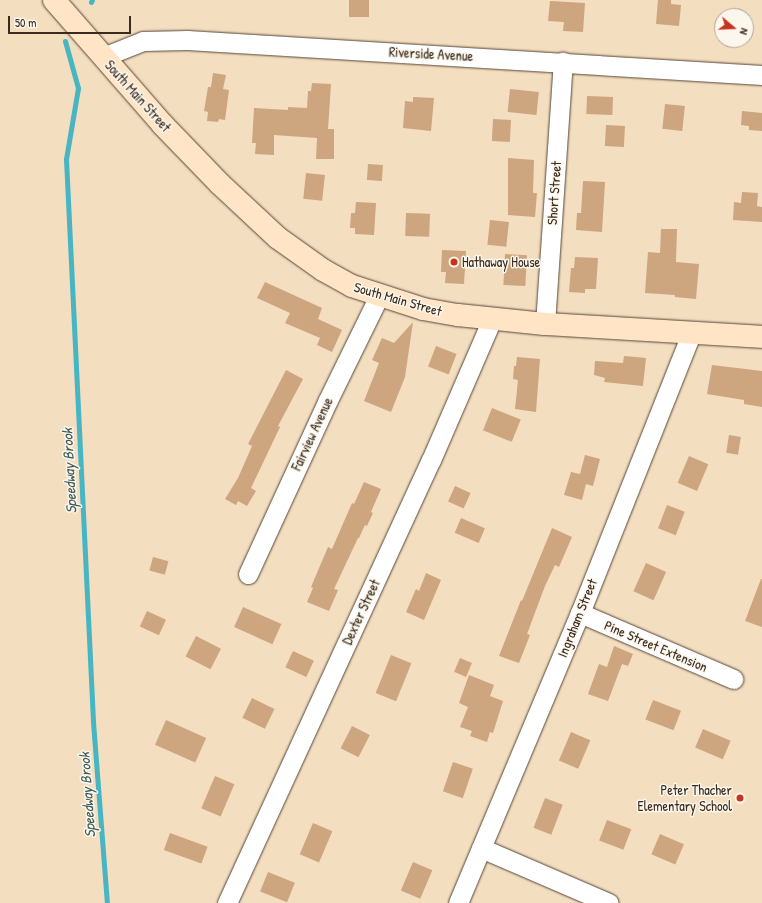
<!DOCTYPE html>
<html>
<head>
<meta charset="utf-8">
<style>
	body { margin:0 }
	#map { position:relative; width:762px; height:903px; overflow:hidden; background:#f3dec0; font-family:"Patrick Hand",sans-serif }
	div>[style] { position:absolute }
	.stream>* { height:5px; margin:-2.5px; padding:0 2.5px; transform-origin:2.5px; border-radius:2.5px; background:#47b5c2 }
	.building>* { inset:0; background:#cda57e; transform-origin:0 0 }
	.roads { filter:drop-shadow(0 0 1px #574536) drop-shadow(0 0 1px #574536) }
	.minor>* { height:19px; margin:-9.5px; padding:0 9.5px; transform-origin:9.5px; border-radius:9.5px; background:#fff }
	.secondary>* { height:22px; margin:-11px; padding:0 11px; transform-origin:11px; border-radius:11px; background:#ffe4c6 }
	.dots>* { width:11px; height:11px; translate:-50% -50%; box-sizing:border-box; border:2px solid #fbf7ec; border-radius:50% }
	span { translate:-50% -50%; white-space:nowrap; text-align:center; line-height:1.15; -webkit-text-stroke:3px #fbf7ec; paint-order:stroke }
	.street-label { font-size:14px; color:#3b2a1e }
	.poi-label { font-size:14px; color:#3b2a1e }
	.left { translate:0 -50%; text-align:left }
	.right { translate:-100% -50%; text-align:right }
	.water-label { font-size:15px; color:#3f5b57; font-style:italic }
	.north { position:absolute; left:714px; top:8px; width:40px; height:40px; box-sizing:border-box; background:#fbf7ec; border:1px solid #aea59a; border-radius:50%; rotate:109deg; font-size:11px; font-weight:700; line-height:16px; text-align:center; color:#3b2a1e }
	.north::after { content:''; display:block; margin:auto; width:14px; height:18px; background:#c8321e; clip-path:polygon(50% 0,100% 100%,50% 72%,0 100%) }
	.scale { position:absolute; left:8px; top:16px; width:123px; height:18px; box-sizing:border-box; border:2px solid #3b2a1e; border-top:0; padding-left:5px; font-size:12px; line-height:14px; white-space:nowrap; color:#3b2a1e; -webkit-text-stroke:3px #fbf7ec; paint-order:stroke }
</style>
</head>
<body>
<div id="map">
	<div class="stream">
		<i style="left:91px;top:2px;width:2px;rotate:-63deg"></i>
		<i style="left:65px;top:41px;width:49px;rotate:74.5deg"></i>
		<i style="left:78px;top:88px;width:72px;rotate:99.6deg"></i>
		<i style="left:66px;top:159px;width:564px;rotate:87.25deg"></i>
		<i style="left:93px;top:722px;width:182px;rotate:85.6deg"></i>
	</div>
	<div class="building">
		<i style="left:349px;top:0;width:20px;height:17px"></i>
		<i style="clip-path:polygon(658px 0,671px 0,671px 4px,681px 5px,679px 26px,656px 24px)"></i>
		<i style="clip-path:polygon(550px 1px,585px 3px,583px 32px,563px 31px,564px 22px,548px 21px)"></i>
		<i style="clip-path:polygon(213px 73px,226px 75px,223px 89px,229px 90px,225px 120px,219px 119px,218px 122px,207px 121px,208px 112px,204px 111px,208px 87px,211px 87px)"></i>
		<i style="clip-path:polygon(312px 83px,331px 84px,328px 129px,334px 129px,334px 159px,316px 159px,317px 138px,274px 135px,274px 155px,255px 154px,256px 143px,252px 143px,254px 108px,288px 110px,288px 107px,307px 108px,308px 91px,311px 91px)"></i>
		<i style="left:510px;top:89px;width:29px;height:23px;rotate:6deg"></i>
		<i style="left:587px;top:96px;width:26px;height:18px;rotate:2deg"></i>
		<i style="clip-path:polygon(413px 97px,434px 98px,431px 131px,403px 128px,405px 101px,413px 102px)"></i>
		<i style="left:665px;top:104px;width:20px;height:25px;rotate:6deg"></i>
		<i style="clip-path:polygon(742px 111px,762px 113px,762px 131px,749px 130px,749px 126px,741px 125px)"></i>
		<i style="left:493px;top:119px;width:18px;height:22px;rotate:3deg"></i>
		<i style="left:606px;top:125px;width:19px;height:21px;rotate:3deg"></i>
		<i style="clip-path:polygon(508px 158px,534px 160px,533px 193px,537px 193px,535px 217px,508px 215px)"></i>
		<i style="left:368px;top:164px;width:15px;height:16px;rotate:4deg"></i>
		<i style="left:306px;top:173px;width:19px;height:26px;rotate:6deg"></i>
		<i style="clip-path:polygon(583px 181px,605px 182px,602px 232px,576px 230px,577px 213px,581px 213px)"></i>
		<i style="clip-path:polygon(742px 192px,758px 193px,757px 206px,762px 207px,762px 222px,733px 220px,734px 202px,741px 203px)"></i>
		<i style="clip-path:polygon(356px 202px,376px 203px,374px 235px,355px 234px,355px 228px,350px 228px,351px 213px,355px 213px)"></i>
		<i style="left:406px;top:213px;width:24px;height:23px;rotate:2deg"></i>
		<i style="left:490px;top:220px;width:19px;height:25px;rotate:6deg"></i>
		<i style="clip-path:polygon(661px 229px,677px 229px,676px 262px,699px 264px,696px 299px,675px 297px,675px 295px,645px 293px,648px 252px,660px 253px)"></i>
		<i style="clip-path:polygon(442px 250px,466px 251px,464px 284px,445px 283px,446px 272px,441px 272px)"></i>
		<i style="left:505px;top:254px;width:22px;height:31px;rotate:3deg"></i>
		<i style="clip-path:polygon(575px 257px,598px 258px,596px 289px,585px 289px,585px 293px,569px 292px,571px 268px,574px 268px)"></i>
		<i style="clip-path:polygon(265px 282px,322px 308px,318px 319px,342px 330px,332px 352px,317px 345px,320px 338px,285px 323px,290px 313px,257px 298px)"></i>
		<i style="clip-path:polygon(413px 322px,405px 377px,391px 412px,364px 401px,379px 363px,372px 360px,382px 338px,394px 343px)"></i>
		<i style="left:436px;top:346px;width:22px;height:22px;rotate:21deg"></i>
		<i style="clip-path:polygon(624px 356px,646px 358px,643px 386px,604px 382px,605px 378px,594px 375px,595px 361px,623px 363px)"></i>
		<i style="clip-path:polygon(517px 357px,540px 359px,536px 412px,515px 409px,518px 380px,513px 379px,514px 366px,516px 366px)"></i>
		<i style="clip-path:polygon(712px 365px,762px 371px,762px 407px,744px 404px,744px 400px,707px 394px)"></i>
		<i style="clip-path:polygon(286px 370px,303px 379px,278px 426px,280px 427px,251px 488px,256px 491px,247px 506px,238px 501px,236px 505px,225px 499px,238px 478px,252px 446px,248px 444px)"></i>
		<i style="left:492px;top:408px;width:31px;height:24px;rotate:22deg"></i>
		<i style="left:729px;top:435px;width:12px;height:18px;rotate:9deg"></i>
		<i style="clip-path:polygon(585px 455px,600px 459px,593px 486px,586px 484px,582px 500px,564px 495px,571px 472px,580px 474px)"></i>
		<i style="left:689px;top:456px;width:21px;height:29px;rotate:23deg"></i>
		<i style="clip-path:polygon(364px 482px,381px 489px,371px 512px,373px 513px,367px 526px,365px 525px,359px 538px,358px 538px,334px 589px,338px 590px,329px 611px,307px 602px,313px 588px,311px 587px,328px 547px,332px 549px,352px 503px,354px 504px)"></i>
		<i style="left:455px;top:486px;width:17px;height:17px;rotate:24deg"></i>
		<i style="left:667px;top:505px;width:19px;height:25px;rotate:21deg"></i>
		<i style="left:461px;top:518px;width:26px;height:16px;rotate:23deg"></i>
		<i style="clip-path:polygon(552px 528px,572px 537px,559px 567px,555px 565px,545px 586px,527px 634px,530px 635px,519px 663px,499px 656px,521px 600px,522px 601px)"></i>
		<i style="left:153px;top:557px;width:16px;height:14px;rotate:15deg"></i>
		<i style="left:646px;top:563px;width:22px;height:31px;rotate:24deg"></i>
		<i style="clip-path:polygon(426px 573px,441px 580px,424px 620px,406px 612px,416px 589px,419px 591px)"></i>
		<i style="clip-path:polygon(761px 579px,762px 579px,762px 627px,745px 621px)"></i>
		<i style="left:243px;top:607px;width:42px;height:22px;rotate:24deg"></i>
		<i style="left:147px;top:611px;width:21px;height:17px;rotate:25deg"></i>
		<i style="left:196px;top:636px;width:28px;height:23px;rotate:27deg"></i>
		<i style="clip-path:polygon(614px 646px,633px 654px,628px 666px,622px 664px,608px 701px,588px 694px,599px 664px,607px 667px)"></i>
		<i style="left:293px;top:651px;width:23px;height:18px;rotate:25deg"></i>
		<i style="left:391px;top:655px;width:22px;height:41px;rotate:22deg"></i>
		<i style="left:460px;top:658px;width:13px;height:15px;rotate:23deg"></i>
		<i style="clip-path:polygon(469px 675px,494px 685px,490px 696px,503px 701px,493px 733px,490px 732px,487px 742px,470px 736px,472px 731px,460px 727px,468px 707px,459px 703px)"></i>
		<i style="left:252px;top:698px;width:25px;height:22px;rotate:26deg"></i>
		<i style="left:653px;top:700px;width:30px;height:21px;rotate:21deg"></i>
		<i style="left:166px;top:720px;width:44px;height:27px;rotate:24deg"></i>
		<i style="left:352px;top:726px;width:20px;height:25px;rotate:27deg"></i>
		<i style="left:703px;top:729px;width:30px;height:20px;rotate:23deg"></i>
		<i style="left:571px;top:732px;width:21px;height:31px;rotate:23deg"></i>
		<i style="left:453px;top:762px;width:21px;height:31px;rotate:19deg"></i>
		<i style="left:215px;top:776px;width:21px;height:35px;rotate:23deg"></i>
		<i style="left:545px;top:798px;width:19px;height:32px;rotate:21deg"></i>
		<i style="left:607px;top:820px;width:26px;height:22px;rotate:21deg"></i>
		<i style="left:313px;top:823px;width:21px;height:34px;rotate:23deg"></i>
		<i style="left:170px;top:833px;width:40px;height:18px;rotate:20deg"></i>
		<i style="left:660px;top:834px;width:26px;height:22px;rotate:23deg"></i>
		<i style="left:413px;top:862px;width:21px;height:31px;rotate:23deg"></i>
		<i style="left:268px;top:872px;width:29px;height:21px;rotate:22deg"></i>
	</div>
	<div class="roads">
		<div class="minor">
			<i style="left:103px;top:57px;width:43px;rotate:-21.8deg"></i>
			<i style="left:143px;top:41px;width:44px;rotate:-1.3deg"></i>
			<i style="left:187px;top:40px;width:576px;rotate:3.48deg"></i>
			<i style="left:545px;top:324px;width:263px;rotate:-86.1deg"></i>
			<i style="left:248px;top:574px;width:192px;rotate:-65.3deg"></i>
			<i style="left:328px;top:400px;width:116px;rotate:-63.9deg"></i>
			<i style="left:580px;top:613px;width:167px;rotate:23.3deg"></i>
			<i style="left:481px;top:848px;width:139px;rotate:23.3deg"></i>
			<i style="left:227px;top:903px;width:488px;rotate:-65.3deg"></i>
			<i style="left:431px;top:460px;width:154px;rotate:-66.6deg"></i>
			<i style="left:458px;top:903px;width:315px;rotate:-67.2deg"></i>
			<i style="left:580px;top:613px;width:302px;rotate:-68.3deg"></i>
		</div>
		<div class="secondary">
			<i style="left:54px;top:0;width:164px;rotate:48.9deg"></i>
			<i style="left:162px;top:124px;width:83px;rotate:46deg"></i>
			<i style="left:220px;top:184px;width:79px;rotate:43deg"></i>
			<i style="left:278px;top:238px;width:55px;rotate:35.4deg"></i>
			<i style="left:323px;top:270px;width:33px;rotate:29deg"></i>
			<i style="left:352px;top:286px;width:75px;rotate:17.9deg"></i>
			<i style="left:423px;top:309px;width:36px;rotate:10deg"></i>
			<i style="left:458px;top:315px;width:87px;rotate:5.9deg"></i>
			<i style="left:545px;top:324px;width:217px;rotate:3.4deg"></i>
		</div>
	</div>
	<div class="dots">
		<i style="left:454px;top:262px;background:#c8321e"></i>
		<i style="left:740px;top:798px;background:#c8321e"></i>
	</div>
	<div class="street-label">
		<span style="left:431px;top:54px;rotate:3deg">Riverside Avenue</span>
		<span style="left:138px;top:96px;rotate:48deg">South Main Street</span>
		<span style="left:554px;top:193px;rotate:-86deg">Short Street</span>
		<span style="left:398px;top:299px;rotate:16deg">South Main Street</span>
		<span style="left:312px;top:434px;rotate:-65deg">Fairview Avenue</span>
		<span style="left:361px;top:612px;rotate:-65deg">Dexter Street</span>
		<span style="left:577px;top:618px;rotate:-68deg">Ingraham Street</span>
		<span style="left:656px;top:646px;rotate:23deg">Pine Street Extension</span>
	</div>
	<div class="poi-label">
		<span class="left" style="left:462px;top:262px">Hathaway House</span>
		<span class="right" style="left:732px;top:798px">Peter Thacher<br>Elementary School</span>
	</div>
	<div class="water-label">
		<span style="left:69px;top:471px;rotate:-93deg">Speedway Brook</span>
		<span style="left:87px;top:795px;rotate:-94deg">Speedway Brook</span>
	</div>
	<div class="north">N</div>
	<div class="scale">50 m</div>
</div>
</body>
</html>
